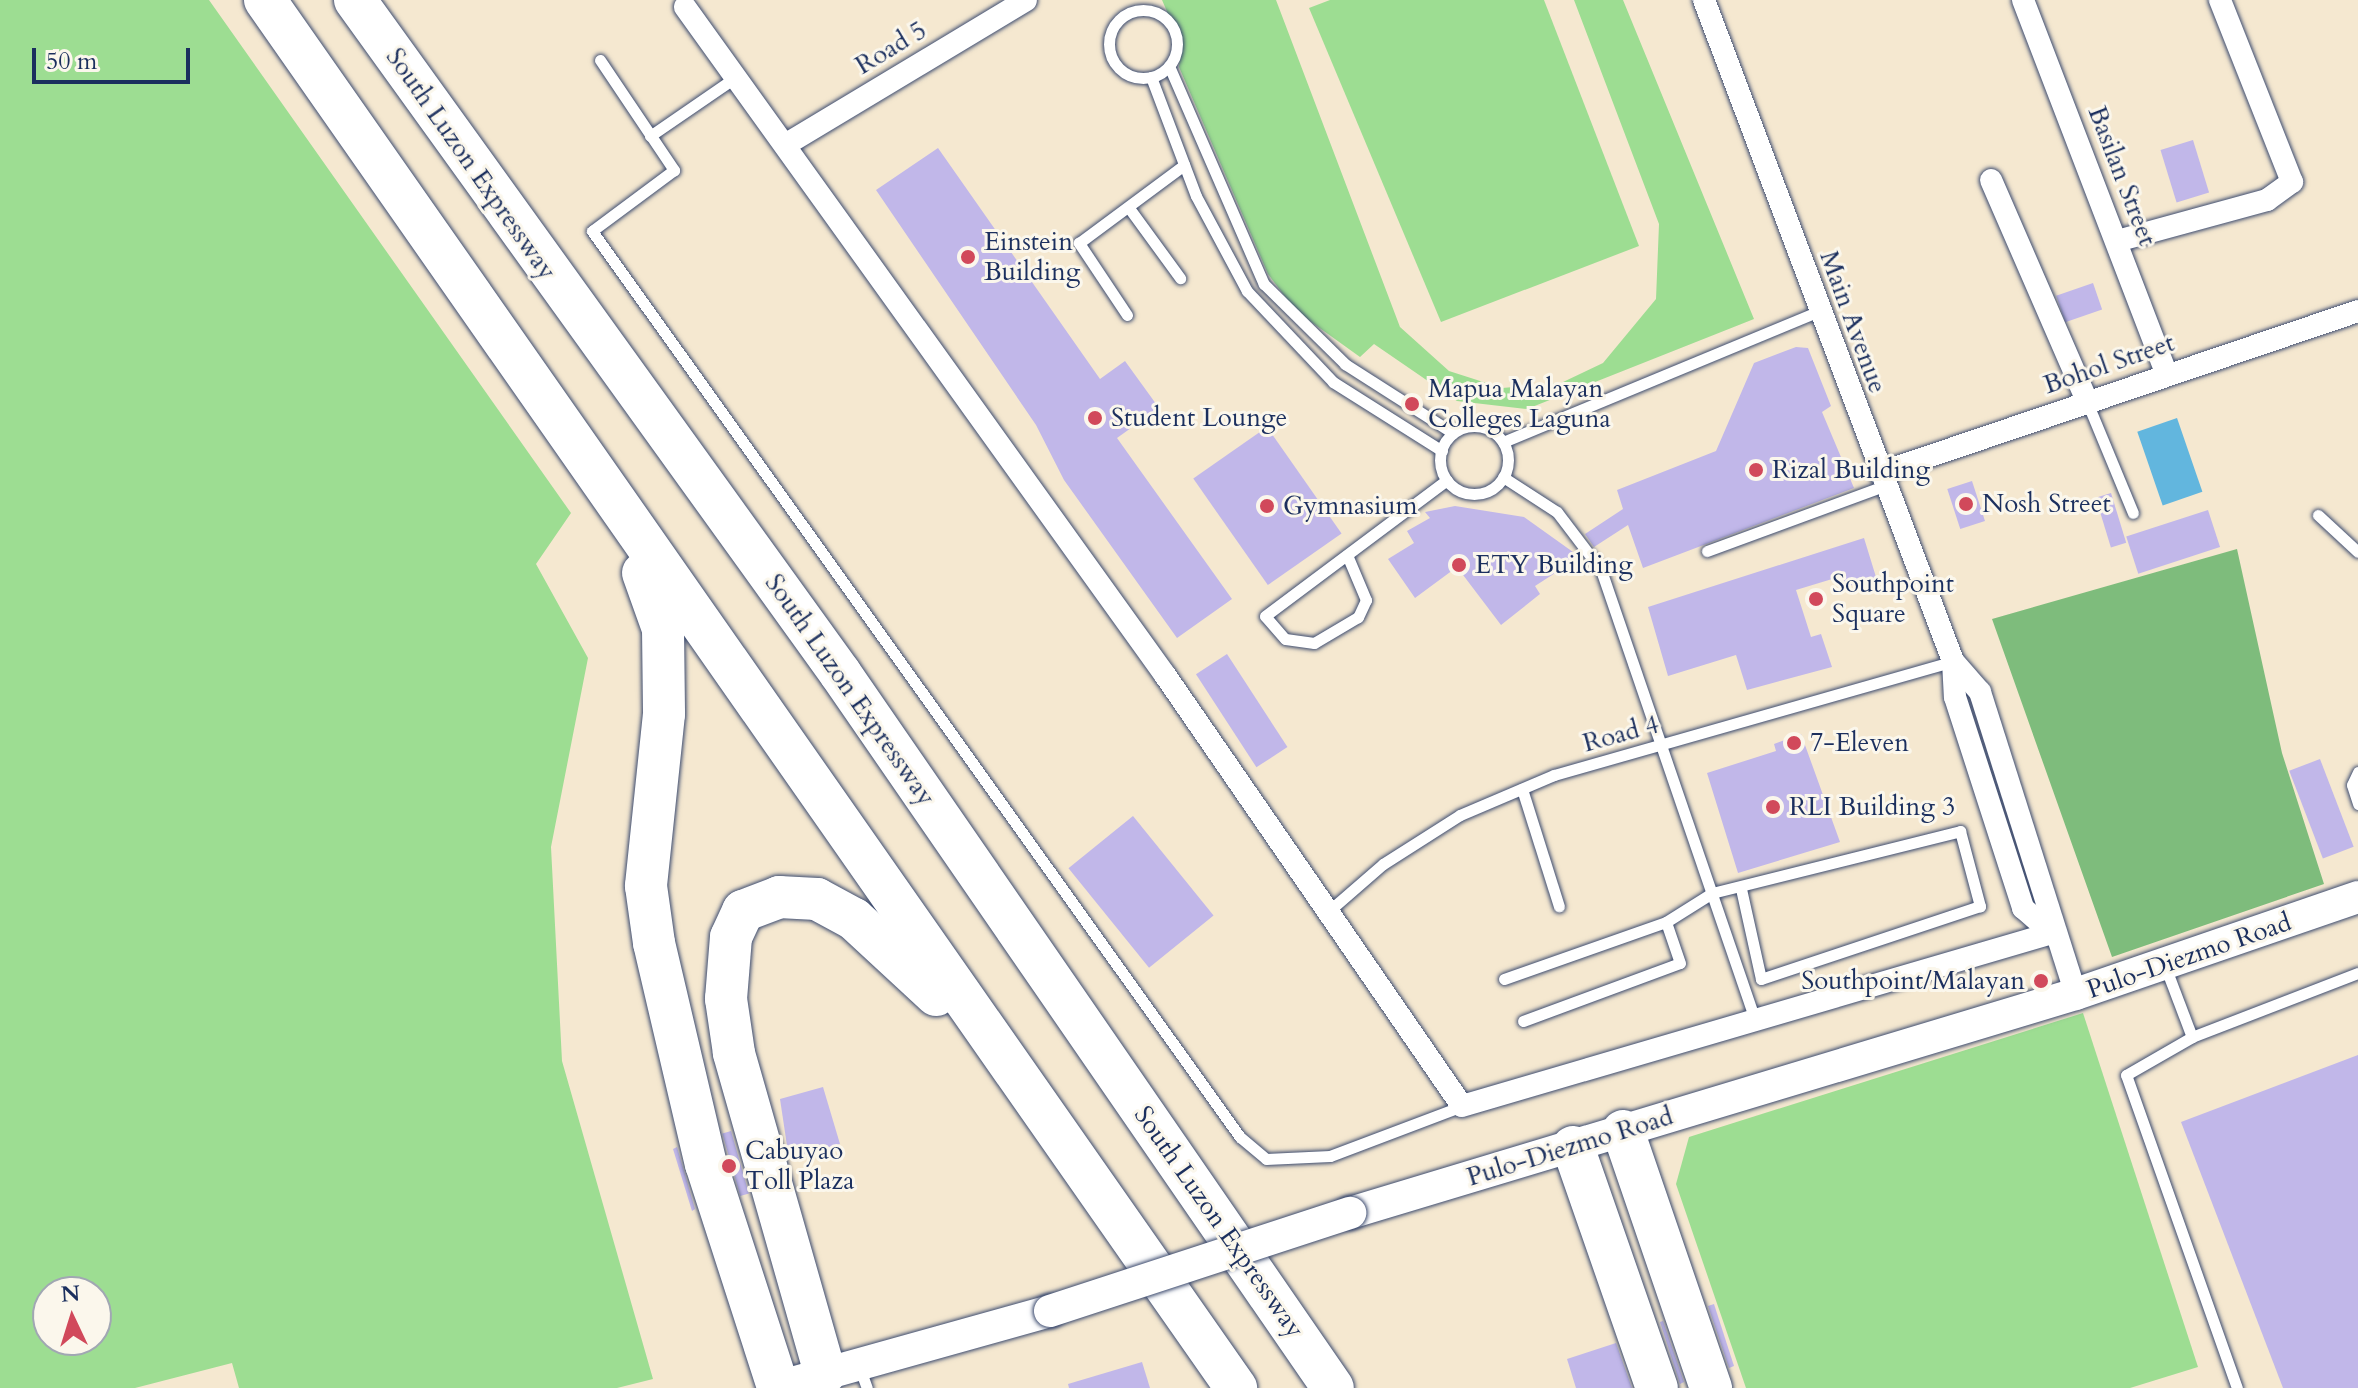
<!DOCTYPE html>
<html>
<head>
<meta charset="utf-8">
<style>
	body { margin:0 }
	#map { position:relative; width:2358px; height:1388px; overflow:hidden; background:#f5e8d0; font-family:Cardo,serif }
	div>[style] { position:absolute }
	.green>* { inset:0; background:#9ddd92 }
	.forest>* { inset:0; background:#7ebc7c }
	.water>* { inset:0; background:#62b6de; transform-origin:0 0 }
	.building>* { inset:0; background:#c1b7e9; transform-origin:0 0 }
	.roads { filter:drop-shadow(0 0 2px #3c4b6f) drop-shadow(0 0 2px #3c4b6f) }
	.service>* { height:11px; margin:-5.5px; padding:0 5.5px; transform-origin:5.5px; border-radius:5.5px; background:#fff }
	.service>.ring { margin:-5.5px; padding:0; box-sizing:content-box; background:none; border:11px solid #fff; border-radius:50% }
	.minor>* { height:22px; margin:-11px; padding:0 11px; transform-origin:11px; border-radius:11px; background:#fff }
	.secondary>* { height:32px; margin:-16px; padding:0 16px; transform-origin:16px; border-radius:16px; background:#fff }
	.motorway>* { height:42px; margin:-21px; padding:0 21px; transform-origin:21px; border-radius:21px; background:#fff }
	.bridges { filter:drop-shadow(0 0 2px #3c4b6f) drop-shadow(0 0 2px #3c4b6f) }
	.secondary-bridge>* { height:32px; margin:-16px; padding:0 16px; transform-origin:16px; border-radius:16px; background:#fff }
	.dots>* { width:22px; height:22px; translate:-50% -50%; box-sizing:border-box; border:4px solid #fbf7ec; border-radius:50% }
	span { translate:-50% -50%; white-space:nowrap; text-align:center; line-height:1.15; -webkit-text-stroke:6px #fbf7ec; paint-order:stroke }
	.street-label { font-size:26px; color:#1b2f5e }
	.poi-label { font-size:26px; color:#1b2f5e }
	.left { translate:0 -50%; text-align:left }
	.right { translate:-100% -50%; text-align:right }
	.north { position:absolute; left:32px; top:1276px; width:80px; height:80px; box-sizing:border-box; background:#fbf7ec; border:2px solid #a1a7b3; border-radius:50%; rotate:356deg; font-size:22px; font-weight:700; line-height:32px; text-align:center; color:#1b2f5e }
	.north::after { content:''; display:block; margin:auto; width:28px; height:36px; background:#d1495b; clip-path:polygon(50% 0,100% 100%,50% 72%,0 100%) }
	.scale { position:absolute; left:32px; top:48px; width:158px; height:36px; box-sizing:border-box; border:4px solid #1b2f5e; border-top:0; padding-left:10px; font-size:24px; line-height:28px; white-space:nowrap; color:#1b2f5e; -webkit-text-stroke:6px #fbf7ec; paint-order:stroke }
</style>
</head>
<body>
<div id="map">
	<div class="green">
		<i style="clip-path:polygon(evenodd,0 0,209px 0,571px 513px,536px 564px,588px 658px,551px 847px,562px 1061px,653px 1379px,617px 1388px,239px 1388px,232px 1363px,135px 1388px,0 1388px,0 0,48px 1292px,96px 1292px,96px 1340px,48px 1340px,48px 1292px)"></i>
		<i style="clip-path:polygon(1162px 0,1276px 0,1400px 327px,1449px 371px,1502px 388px,1561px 383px,1603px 363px,1656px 299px,1659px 224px,1574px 0,1623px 0,1754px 319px,1527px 409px,1457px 401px,1374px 344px,1360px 357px,1296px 311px,1268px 274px,1179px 67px,1181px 44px)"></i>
		<i style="clip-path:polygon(1330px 0,1544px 0,1639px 246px,1441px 322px,1309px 8px)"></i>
		<i style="clip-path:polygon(2083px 1013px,2198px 1367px,2130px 1388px,1746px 1388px,1676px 1184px,1689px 1137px)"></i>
	</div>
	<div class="forest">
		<i style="clip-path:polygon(2237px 549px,2282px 753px,2324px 884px,2112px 957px,1992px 619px)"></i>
	</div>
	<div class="water">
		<i style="left:2177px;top:418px;width:78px;height:42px;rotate:71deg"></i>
	</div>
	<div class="building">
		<i style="left:2193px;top:140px;width:55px;height:34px;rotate:73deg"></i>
		<i style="clip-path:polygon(938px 148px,1100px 379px,1125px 361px,1159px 408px,1117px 438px,1232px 599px,1177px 638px,1064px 480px,1036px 425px,876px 190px)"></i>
		<i style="left:2093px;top:283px;width:28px;height:39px;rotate:71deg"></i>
		<i style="clip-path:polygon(1796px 347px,1808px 348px,1831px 406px,1822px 412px,1854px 488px,1643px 568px,1628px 525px,1594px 547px,1585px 534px,1623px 509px,1617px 490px,1716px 451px,1754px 363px)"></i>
		<i style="left:1267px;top:427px;width:130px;height:90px;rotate:55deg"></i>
		<i style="left:1972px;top:481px;width:42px;height:26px;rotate:72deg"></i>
		<i style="left:2111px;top:493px;width:52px;height:16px;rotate:73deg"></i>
		<i style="clip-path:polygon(1455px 506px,1524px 517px,1580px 557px,1535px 586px,1540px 594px,1501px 625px,1457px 567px,1415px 598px,1388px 559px,1414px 543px,1407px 531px,1430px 518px,1425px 512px)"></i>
		<i style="left:2208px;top:510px;width:39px;height:86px;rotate:72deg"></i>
		<i style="clip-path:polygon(1864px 538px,1876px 577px,1846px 587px,1842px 576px,1796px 590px,1811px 637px,1821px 634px,1832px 667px,1747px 690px,1736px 655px,1668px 676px,1648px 607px)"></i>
		<i style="left:1227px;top:654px;width:111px;height:37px;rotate:57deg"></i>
		<i style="clip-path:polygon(1801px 734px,1840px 842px,1738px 873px,1707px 773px,1776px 751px,1774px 744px)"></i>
		<i style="left:2320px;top:759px;width:94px;height:33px;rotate:69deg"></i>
		<i style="left:1133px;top:816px;width:128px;height:83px;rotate:51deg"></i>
		<i style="clip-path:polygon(2358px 1055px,2358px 1388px,2283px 1388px,2181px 1122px)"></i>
		<i style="clip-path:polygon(823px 1087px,840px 1144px,789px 1159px,780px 1099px)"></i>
		<i style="left:731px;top:1131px;width:65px;height:9px;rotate:74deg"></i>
		<i style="clip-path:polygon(677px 1147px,695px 1209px,692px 1211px,673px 1149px)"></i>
		<i style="clip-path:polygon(1714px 1304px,1734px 1366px,1729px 1368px,1708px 1306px)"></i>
		<i style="clip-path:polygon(1663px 1321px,1684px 1382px,1680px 1384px,1660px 1322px)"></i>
		<i style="clip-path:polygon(1616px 1343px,1632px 1388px,1576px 1388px,1567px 1359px)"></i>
		<i style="clip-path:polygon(1142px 1362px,1150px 1388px,1069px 1388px,1068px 1384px)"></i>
	</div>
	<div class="roads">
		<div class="service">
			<i class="ring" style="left:1109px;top:10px;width:57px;height:57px"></i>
			<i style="left:600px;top:60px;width:133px;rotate:56.1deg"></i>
			<i style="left:674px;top:170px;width:102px;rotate:143.4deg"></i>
			<i style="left:592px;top:231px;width:1114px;rotate:54.43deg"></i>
			<i style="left:1240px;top:1137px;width:34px;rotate:40deg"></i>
			<i style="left:1266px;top:1159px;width:64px;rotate:-2.7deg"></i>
			<i style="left:1330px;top:1156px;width:141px;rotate:-20.7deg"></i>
			<i style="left:1169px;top:66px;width:238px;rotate:66.5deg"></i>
			<i style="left:1264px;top:284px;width:114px;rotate:44.6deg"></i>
			<i style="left:1345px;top:364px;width:128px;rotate:32.6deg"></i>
			<i style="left:1151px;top:77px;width:127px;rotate:69.3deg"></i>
			<i style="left:1196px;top:196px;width:108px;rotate:61.8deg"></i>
			<i style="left:1247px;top:291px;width:125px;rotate:46.6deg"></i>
			<i style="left:1333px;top:382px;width:129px;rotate:32.3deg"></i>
			<i style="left:650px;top:136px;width:104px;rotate:-34.5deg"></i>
			<i style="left:1129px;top:208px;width:87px;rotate:53.9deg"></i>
			<i style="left:1127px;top:315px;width:87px;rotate:-123.7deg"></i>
			<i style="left:1079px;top:243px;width:131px;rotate:-36.6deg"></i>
			<i style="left:2087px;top:402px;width:120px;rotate:67.5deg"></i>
			<i class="ring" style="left:1440px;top:426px;width:57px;height:57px"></i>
			<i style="left:1503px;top:442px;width:342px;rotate:-22.5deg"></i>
			<i style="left:1503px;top:477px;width:64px;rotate:32.9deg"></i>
			<i style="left:1557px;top:512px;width:73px;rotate:52.8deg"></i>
			<i style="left:1601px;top:570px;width:476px;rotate:71.1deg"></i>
			<i style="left:2318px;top:515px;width:54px;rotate:42.8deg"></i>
			<i style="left:1707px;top:551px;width:189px;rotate:-20.2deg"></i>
			<i style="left:1347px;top:555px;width:49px;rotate:67.1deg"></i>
			<i style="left:1366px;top:600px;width:19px;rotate:115deg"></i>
			<i style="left:1358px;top:617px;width:51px;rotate:149.4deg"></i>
			<i style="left:1314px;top:643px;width:29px;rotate:-172deg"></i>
			<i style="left:1285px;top:639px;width:30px;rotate:-131deg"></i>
			<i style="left:1265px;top:616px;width:227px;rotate:-36.8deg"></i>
			<i style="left:2358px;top:772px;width:14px;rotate:115deg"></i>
			<i style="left:2352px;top:785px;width:20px;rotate:72deg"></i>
			<i style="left:1522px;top:789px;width:123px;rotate:72.5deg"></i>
			<i style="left:1330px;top:910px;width:70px;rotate:-41deg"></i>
			<i style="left:1383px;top:864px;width:91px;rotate:-32.5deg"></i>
			<i style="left:1460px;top:815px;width:102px;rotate:-23.1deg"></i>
			<i style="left:1554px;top:775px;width:415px;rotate:-15.9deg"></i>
			<i style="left:2165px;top:966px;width:76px;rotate:69.2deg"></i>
			<i style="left:1504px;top:979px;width:172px;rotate:-19.4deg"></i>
			<i style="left:1523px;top:1021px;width:167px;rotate:-20.3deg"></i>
			<i style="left:1680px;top:963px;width:43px;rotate:-108.9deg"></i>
			<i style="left:1666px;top:922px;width:54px;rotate:-32.2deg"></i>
			<i style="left:1712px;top:893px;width:256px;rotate:-14deg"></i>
			<i style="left:1960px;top:831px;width:78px;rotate:75.1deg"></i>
			<i style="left:1980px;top:906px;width:231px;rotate:161.6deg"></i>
			<i style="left:1761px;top:979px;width:92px;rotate:-102.5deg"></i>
			<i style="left:860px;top:1369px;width:20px;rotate:70deg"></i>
			<i style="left:2237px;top:1388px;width:332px;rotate:-109.5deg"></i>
			<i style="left:2126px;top:1075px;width:76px;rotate:-29.9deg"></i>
			<i style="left:2192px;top:1037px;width:178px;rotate:-21.1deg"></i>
		</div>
		<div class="minor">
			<i style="left:1704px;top:0;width:706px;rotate:69.36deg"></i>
			<i style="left:1953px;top:661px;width:41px;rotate:48.9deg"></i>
			<i style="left:1980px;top:692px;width:317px;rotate:72.4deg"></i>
			<i style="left:2023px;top:0;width:399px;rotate:69deg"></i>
			<i style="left:685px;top:7px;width:823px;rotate:54.3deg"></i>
			<i style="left:1165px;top:675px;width:523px;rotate:55.43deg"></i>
			<i style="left:1462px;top:1106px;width:615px;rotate:-16.34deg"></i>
			<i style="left:785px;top:145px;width:281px;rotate:-31deg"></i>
			<i style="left:1991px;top:180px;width:241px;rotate:66.5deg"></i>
			<i style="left:2117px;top:241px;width:156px;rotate:-15.3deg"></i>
			<i style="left:2267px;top:200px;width:31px;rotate:-36deg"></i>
			<i style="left:2292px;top:182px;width:196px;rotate:-111.6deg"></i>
			<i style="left:1880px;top:473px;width:505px;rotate:-18.72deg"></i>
			<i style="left:1953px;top:661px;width:36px;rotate:87deg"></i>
			<i style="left:1955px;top:697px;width:222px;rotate:72.1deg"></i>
			<i style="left:2023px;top:908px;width:38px;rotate:41deg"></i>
		</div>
		<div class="secondary">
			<i style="left:1350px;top:1213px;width:758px;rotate:-16.79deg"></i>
			<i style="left:2076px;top:994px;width:298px;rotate:-19deg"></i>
			<i style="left:778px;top:1387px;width:282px;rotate:-15.6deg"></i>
		</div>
		<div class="motorway">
			<i style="left:265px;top:0;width:1694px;rotate:55.02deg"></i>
			<i style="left:355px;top:0;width:830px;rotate:54.22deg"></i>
			<i style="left:840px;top:673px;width:868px;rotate:55.41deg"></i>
			<i style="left:643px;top:573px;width:59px;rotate:70.3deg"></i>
			<i style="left:663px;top:629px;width:85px;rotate:89.3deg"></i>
			<i style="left:664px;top:714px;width:173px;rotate:96deg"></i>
			<i style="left:646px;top:886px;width:58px;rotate:82deg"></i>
			<i style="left:654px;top:943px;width:227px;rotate:76.8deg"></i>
			<i style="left:706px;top:1164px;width:234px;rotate:72.1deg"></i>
			<i style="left:1623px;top:1131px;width:272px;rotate:71.1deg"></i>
			<i style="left:1573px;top:1147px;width:255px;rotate:70.8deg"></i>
			<i style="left:825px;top:1373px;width:333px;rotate:-105.9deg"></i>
			<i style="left:734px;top:1053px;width:55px;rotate:-98.4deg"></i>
			<i style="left:726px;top:999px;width:62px;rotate:-85.4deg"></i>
			<i style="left:731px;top:937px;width:29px;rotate:-65deg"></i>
			<i style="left:743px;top:911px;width:39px;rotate:-21deg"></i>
			<i style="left:779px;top:897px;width:38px;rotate:3deg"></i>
			<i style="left:817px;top:899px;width:42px;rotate:28.4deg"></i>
			<i style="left:854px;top:919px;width:112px;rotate:42.8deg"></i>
		</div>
	</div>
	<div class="bridges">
		<div class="secondary-bridge">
			<i style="left:1050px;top:1311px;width:316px;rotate:-18.1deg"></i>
		</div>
	</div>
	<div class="dots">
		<i style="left:968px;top:257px;background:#d1495b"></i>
		<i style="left:1412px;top:404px;background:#d1495b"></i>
		<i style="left:1095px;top:418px;background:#d1495b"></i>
		<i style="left:1756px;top:470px;background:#d1495b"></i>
		<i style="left:1966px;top:504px;background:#d1495b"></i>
		<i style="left:1267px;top:506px;background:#d1495b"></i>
		<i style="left:1459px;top:565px;background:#d1495b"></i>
		<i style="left:1816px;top:599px;background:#d1495b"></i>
		<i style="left:1794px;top:743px;background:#d1495b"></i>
		<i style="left:1773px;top:807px;background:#d1495b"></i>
		<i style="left:2041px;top:981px;background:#d1495b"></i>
		<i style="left:729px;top:1166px;background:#d1495b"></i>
	</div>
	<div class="street-label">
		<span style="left:891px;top:48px;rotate:-31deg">Road 5</span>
		<span style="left:471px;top:164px;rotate:55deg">South Luzon Expressway</span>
		<span style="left:2122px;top:176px;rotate:69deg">Basilan Street</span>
		<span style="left:1853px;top:322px;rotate:70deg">Main Avenue</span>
		<span style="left:2109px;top:364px;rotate:-19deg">Bohol Street</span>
		<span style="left:850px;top:690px;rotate:55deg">South Luzon Expressway</span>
		<span style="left:1621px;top:734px;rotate:-15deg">Road 4</span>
		<span style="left:2189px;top:956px;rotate:-19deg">Pulo-Diezmo Road</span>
		<span style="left:1570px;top:1147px;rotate:-17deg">Pulo-Diezmo Road</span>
		<span style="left:1219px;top:1222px;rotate:55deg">South Luzon Expressway</span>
	</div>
	<div class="poi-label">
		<span class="left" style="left:984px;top:257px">Einstein<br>Building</span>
		<span class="left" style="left:1428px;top:404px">Mapua Malayan<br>Colleges Laguna</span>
		<span class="left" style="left:1111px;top:418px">Student Lounge</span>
		<span class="left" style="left:1772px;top:470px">Rizal Building</span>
		<span class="left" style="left:1982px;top:504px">Nosh Street</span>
		<span class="left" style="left:1283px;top:506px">Gymnasium</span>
		<span class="left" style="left:1475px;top:565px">ETY Building</span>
		<span class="left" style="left:1832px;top:599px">Southpoint<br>Square</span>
		<span class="left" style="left:1810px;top:743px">7-Eleven</span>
		<span class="left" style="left:1789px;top:807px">RLI Building 3</span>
		<span class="right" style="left:2025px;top:981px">Southpoint/Malayan</span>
		<span class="left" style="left:745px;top:1166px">Cabuyao<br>Toll Plaza</span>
	</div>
	<div class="north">N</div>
	<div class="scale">50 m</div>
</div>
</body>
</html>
